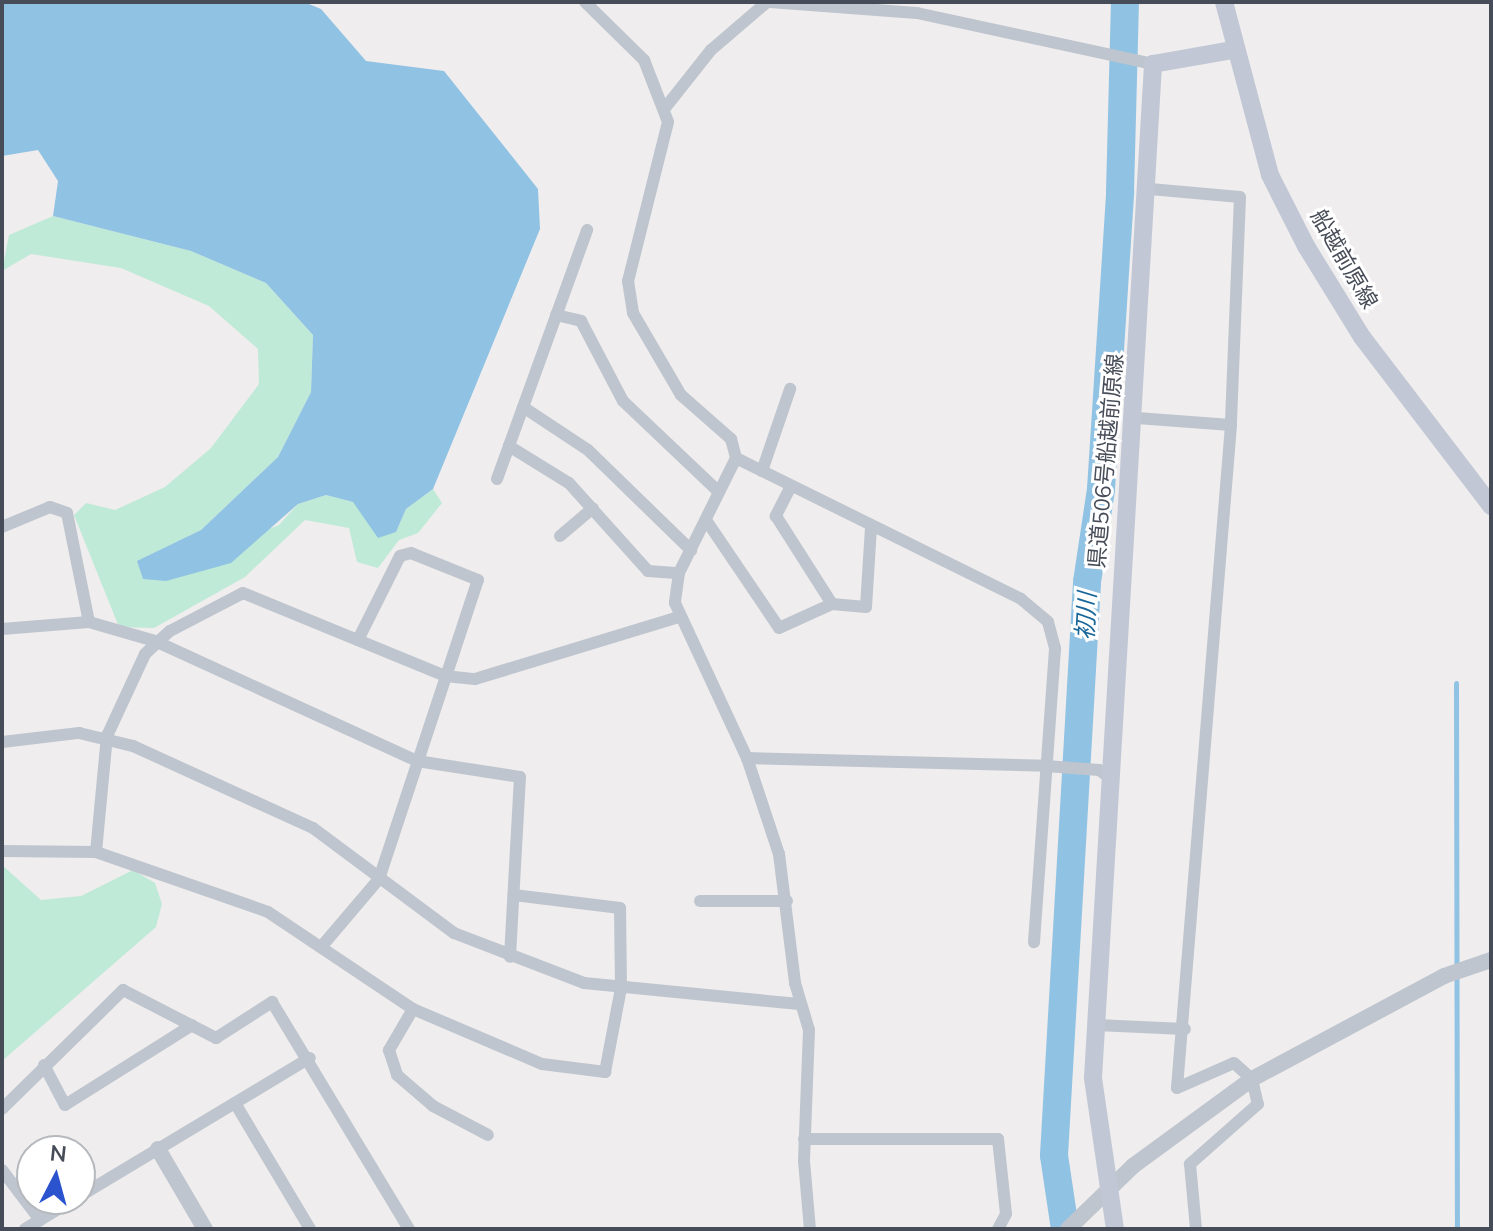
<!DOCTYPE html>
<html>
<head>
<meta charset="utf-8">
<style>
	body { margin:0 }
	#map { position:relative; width:1493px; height:1231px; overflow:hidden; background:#efeded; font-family:Mulish,"Noto Sans JP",sans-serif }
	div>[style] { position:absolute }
	.green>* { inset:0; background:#bfead7 }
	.water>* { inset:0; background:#90c2e3 }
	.stream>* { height:5px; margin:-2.5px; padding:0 2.5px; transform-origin:2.5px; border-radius:2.5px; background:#90c2e3 }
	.river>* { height:28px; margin:-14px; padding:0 14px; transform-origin:14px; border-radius:14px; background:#90c2e3 }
	.minor>* { height:12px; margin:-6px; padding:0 6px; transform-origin:6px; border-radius:6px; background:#bfc5ce }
	.tertiary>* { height:16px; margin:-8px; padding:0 8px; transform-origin:8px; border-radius:8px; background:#bfc5ce }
	.secondary>* { height:18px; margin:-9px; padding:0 9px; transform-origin:9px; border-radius:9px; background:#c1c7d4 }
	span { translate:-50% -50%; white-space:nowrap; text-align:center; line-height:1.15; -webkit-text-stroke:6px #fff; paint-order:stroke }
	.street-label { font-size:22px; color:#474d58 }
	.water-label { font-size:24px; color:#196799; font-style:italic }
	.frame { position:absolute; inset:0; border:4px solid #474d58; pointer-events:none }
	.north { position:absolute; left:16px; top:1135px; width:80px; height:80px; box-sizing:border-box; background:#fff; border:2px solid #b5b8bc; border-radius:50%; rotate:6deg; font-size:22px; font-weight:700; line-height:32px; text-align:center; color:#474d58 }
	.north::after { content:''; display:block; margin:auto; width:28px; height:36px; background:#2a53cd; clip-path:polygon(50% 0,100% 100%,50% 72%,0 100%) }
</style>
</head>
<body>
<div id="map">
	<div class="green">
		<i style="clip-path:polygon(53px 216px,191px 251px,266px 283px,313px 335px,311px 392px,278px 457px,201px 530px,138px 561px,143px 579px,279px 525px,298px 504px,326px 495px,353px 502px,396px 532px,406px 509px,433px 489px,442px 503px,418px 533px,399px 540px,378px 568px,357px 562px,349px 528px,305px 520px,245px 577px,154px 628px,119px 627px,74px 515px,86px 503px,115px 510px,165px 487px,211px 448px,259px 384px,258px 349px,209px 306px,121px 268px,31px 254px,2px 271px,9px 235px)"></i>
		<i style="clip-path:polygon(2px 865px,41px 900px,81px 896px,133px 870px,155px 883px,162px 904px,156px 927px,2px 1061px)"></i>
	</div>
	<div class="water">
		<i style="clip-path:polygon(2px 2px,304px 2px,321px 9px,366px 61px,444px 71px,538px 189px,540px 229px,433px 489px,406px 509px,396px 532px,378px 538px,353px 502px,326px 495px,298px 504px,231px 563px,166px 581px,143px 579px,137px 561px,201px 530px,278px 457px,311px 392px,313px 335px,266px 283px,191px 251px,53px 216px,58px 181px,38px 150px,2px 156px)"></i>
	</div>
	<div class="stream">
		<i style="left:1456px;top:683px;width:546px;rotate:89.9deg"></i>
	</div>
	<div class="river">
		<i style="left:1065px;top:1229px;width:75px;rotate:-98.5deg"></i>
		<i style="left:1054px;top:1155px;width:574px;rotate:-86.7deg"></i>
		<i style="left:1087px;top:582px;width:94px;rotate:-81.4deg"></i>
		<i style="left:1101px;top:489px;width:298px;rotate:-86.3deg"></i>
		<i style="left:1120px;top:192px;width:190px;rotate:-88.5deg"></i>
	</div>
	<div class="minor">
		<i style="left:585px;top:2px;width:83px;rotate:44.5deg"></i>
		<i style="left:644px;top:60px;width:66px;rotate:68.8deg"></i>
		<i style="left:668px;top:122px;width:164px;rotate:104.1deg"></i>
		<i style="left:628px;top:281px;width:32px;rotate:81deg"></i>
		<i style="left:633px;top:313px;width:95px;rotate:59.7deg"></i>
		<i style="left:681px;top:395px;width:67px;rotate:41.3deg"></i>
		<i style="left:731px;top:439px;width:20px;rotate:75deg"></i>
		<i style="left:736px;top:458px;width:128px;rotate:116.4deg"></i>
		<i style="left:679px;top:573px;width:30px;rotate:98deg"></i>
		<i style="left:675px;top:603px;width:171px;rotate:65.1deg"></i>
		<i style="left:747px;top:758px;width:101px;rotate:71.6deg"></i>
		<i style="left:779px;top:854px;width:130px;rotate:82.9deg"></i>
		<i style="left:795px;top:983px;width:49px;rotate:73.4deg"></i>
		<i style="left:809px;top:1030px;width:131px;rotate:92.2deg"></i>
		<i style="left:804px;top:1161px;width:68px;rotate:85deg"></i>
		<i style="left:770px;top:2px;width:147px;rotate:4.3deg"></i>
		<i style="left:917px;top:13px;width:241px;rotate:12.2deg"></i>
		<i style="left:665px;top:108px;width:74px;rotate:-51.6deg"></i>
		<i style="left:711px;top:50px;width:74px;rotate:-40.6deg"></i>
		<i style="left:1150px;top:189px;width:90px;rotate:5.1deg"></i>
		<i style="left:1240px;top:197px;width:228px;rotate:92.3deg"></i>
		<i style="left:1231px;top:425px;width:665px;rotate:94.66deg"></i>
		<i style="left:1177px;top:1088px;width:62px;rotate:-23.7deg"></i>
		<i style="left:1234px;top:1063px;width:24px;rotate:42deg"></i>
		<i style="left:1252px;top:1079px;width:26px;rotate:77deg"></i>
		<i style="left:1258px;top:1104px;width:91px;rotate:138.6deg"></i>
		<i style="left:1190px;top:1164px;width:65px;rotate:84.7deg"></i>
		<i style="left:556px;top:315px;width:26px;rotate:13deg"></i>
		<i style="left:581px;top:321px;width:90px;rotate:62.3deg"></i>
		<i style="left:623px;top:401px;width:132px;rotate:43.5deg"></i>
		<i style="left:523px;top:407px;width:78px;rotate:33.5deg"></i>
		<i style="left:588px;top:450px;width:144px;rotate:44.2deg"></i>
		<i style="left:1137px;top:418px;width:94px;rotate:4.3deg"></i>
		<i style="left:509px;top:446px;width:70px;rotate:31.7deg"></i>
		<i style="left:569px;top:483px;width:118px;rotate:48.1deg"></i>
		<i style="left:648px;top:571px;width:31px;rotate:4deg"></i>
		<i style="left:736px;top:458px;width:318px;rotate:26.3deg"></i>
		<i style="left:1021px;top:599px;width:35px;rotate:40deg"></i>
		<i style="left:1048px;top:622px;width:28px;rotate:75deg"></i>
		<i style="left:1055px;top:649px;width:294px;rotate:94.1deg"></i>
		<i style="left:762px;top:471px;width:87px;rotate:-71.1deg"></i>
		<i style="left:497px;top:479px;width:265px;rotate:-70.1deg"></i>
		<i style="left:791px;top:486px;width:34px;rotate:117deg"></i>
		<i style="left:776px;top:516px;width:104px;rotate:57.5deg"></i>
		<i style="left:706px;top:520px;width:130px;rotate:55.9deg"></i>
		<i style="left:779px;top:628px;width:58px;rotate:-24.4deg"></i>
		<i style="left:832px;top:604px;width:34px;rotate:5deg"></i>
		<i style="left:866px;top:607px;width:80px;rotate:-86.4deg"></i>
		<i style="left:2px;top:527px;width:52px;rotate:-22.6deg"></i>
		<i style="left:50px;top:507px;width:18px;rotate:19deg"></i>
		<i style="left:67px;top:513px;width:111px;rotate:78.6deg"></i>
		<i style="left:560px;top:536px;width:43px;rotate:-40.3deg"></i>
		<i style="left:2px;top:629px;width:87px;rotate:-4.6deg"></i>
		<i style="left:89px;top:622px;width:69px;rotate:16.1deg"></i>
		<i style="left:155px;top:641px;width:288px;rotate:24.6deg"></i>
		<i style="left:417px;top:761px;width:104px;rotate:8.8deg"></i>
		<i style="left:520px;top:777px;width:180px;rotate:93.2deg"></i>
		<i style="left:2px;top:742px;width:78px;rotate:-6.7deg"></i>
		<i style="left:79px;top:733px;width:56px;rotate:13.5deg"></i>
		<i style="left:133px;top:746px;width:198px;rotate:24.5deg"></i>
		<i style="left:313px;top:828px;width:176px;rotate:36.7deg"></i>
		<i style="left:454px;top:933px;width:139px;rotate:21deg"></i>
		<i style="left:584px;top:983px;width:216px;rotate:5.6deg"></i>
		<i style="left:747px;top:758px;width:299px;rotate:1.5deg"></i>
		<i style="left:1046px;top:766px;width:53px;rotate:4.3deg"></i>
		<i style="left:1099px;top:770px;width:14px;rotate:36deg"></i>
		<i style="left:2px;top:851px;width:94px;rotate:0.6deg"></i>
		<i style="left:96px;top:852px;width:182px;rotate:19.2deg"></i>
		<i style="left:268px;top:912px;width:174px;rotate:33.8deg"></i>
		<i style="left:413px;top:1009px;width:140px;rotate:23.1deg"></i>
		<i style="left:542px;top:1064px;width:64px;rotate:7.2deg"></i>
		<i style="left:605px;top:1072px;width:86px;rotate:-79.2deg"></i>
		<i style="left:621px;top:988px;width:80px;rotate:-90.7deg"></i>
		<i style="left:620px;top:908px;width:107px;rotate:-173deg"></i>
		<i style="left:96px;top:852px;width:117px;rotate:-84.6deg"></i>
		<i style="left:107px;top:736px;width:90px;rotate:-65.1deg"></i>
		<i style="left:145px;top:654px;width:34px;rotate:-43deg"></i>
		<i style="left:170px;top:631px;width:82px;rotate:-27.5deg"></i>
		<i style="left:243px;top:593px;width:218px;rotate:22.3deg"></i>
		<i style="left:445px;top:676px;width:30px;rotate:6deg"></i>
		<i style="left:475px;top:679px;width:213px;rotate:-16.9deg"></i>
		<i style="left:700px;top:901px;width:87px"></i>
		<i style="left:322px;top:946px;width:88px;rotate:-49.6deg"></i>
		<i style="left:379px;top:879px;width:315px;rotate:-71.7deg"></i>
		<i style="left:478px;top:580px;width:72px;rotate:-158.1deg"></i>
		<i style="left:411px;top:553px;width:11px;rotate:165deg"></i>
		<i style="left:400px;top:556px;width:94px;rotate:116.6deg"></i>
		<i style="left:413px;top:1009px;width:48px;rotate:120.3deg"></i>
		<i style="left:389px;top:1050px;width:26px;rotate:72deg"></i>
		<i style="left:397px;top:1075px;width:48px;rotate:40.7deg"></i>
		<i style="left:433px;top:1106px;width:62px;rotate:27.8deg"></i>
		<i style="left:1096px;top:1025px;width:89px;rotate:2.6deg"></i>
		<i style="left:44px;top:1065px;width:45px;rotate:62.3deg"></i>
		<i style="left:65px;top:1105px;width:150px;rotate:-32.2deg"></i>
		<i style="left:235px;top:1103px;width:147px;rotate:59.2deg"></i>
		<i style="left:2px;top:1109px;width:170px;rotate:-44.5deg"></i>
		<i style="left:123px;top:990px;width:105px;rotate:27.3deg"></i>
		<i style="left:216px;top:1038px;width:67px;rotate:-32.7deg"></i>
		<i style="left:272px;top:1002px;width:265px;rotate:58.9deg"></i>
		<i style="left:804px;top:1139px;width:194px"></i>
		<i style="left:998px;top:1139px;width:75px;rotate:83.9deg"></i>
		<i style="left:1006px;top:1214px;width:17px;rotate:118deg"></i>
		<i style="left:2px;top:1170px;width:63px;rotate:52.8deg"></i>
		<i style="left:80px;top:1196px;width:268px;rotate:-31deg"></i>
		<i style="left:25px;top:1229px;width:58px;rotate:-31deg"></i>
	</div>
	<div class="tertiary">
		<i style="left:158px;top:1149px;width:93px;rotate:59.6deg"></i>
		<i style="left:1068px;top:1229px;width:91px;rotate:-44.1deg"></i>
		<i style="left:1133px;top:1166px;width:147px;rotate:-36.2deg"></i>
		<i style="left:1252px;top:1079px;width:218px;rotate:-28.2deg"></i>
		<i style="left:1444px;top:976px;width:50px;rotate:-18.8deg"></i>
	</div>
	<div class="secondary">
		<i style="left:1224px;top:2px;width:179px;rotate:75.1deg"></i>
		<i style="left:1270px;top:175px;width:80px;rotate:63.1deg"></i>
		<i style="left:1306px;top:246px;width:107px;rotate:58.4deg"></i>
		<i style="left:1362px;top:337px;width:213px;rotate:52.6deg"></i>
		<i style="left:1115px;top:1229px;width:153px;rotate:-98.3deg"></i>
		<i style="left:1093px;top:1078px;width:1016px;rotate:-86.61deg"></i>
		<i style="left:1153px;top:64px;width:80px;rotate:-10deg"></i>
	</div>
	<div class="street-label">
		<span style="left:1344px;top:259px;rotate:60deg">船越前原線</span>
		<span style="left:1106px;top:461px;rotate:-85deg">県道506号船越前原線</span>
	</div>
	<div class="water-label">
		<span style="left:1086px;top:616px;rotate:-87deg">初川</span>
	</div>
	<div class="frame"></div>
	<div class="north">N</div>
</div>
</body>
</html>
